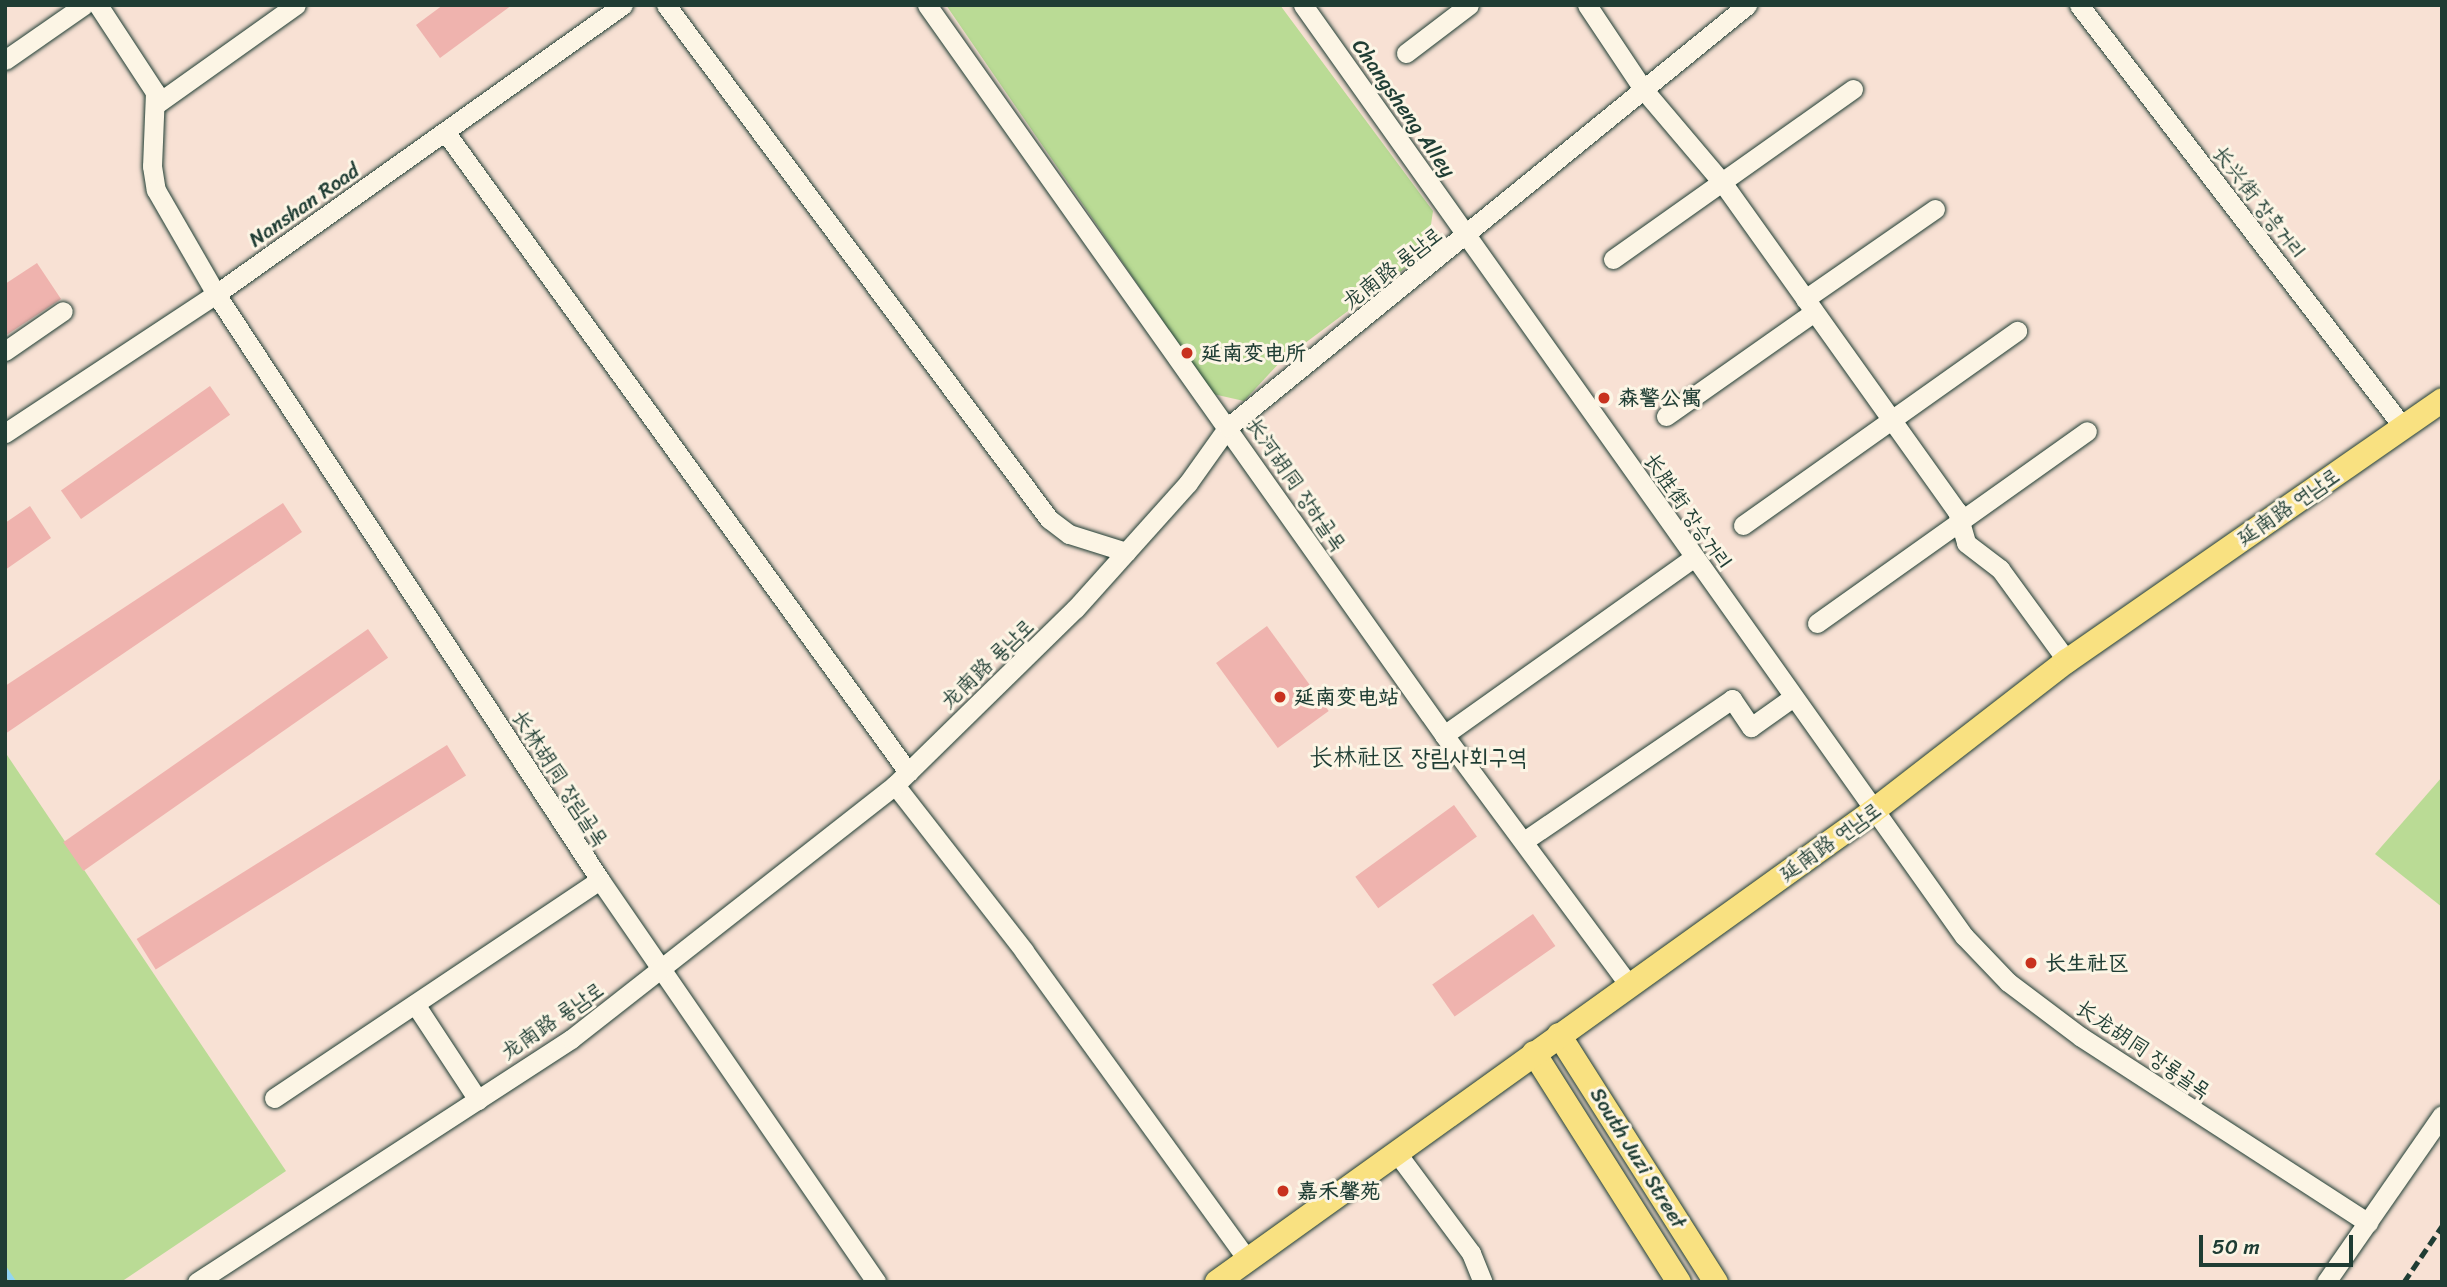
<!DOCTYPE html>
<html>
<head>
<meta charset="utf-8">
<style>
	body { margin:0 }
	#map { position:relative; width:2447px; height:1287px; overflow:hidden; background:#f8e1d4; font-family:Sriracha,"LXGW WenKai TC","Poor Story",sans-serif }
	div>[style] { position:absolute }
	.green>* { inset:0; background:#badb95 }
	.stream>* { height:6px; margin:-3px; padding:0 3px; transform-origin:3px; border-radius:3px; background:#91d5f3 }
	.building>* { inset:0; background:#efb3ae; transform-origin:0 0 }
	.roads { filter:drop-shadow(0 0 2px #1f3d34) drop-shadow(0 0 2px #1f3d34) }
	.minor>* { height:19px; margin:-9.5px; padding:0 9.5px; transform-origin:9.5px; border-radius:9.5px; background:#fcf5e5 }
	.major>* { height:24px; margin:-12px; padding:0 12px; transform-origin:12px; border-radius:12px; background:#f9e181 }
	.rail>* { height:5px; margin-top:-2.5px; transform-origin:0; background:repeating-linear-gradient(90deg,#1f3d34 0 10px,transparent 0 15px) }
	.dots>* { width:19px; height:19px; translate:-50% -50%; box-sizing:border-box; border:4px solid #fcf5e5; border-radius:50% }
	span { translate:-50% -50%; white-space:nowrap; text-align:center; line-height:1.15; -webkit-text-stroke:6px #fcf5e5; paint-order:stroke }
	.street-label { font-size:21px; color:#1f3d34 }
	.poi-label { font-size:21px; color:#1f3d34; font-weight:700 }
	.left { translate:0 -50%; text-align:left }
	.quarter-label { font-size:24px; color:#1f3d34 }
	.frame { position:absolute; inset:0; border:7px solid #1f3d34; pointer-events:none }
	.scale { position:absolute; left:2199px; top:1235px; width:154px; height:32px; box-sizing:border-box; border:4px solid #1f3d34; border-top:0; padding-left:9px; font-size:21px; line-height:24px; white-space:nowrap; color:#1f3d34; -webkit-text-stroke:5px #fcf5e5; paint-order:stroke }
</style>
</head>
<body>
<div id="map">
	<div class="green">
		<i style="clip-path:polygon(946px 5px,1280px 5px,1433px 211px,1427px 252px,1281px 361px,1244px 401px,1213px 394px)"></i>
		<i style="clip-path:polygon(5px 752px,286px 1171px,121px 1282px,5px 1282px)"></i>
		<i style="clip-path:polygon(2442px 777px,2442px 907px,2375px 854px)"></i>
	</div>
	<div class="stream">
		<i style="left:5px;top:1270px;width:14px;rotate:56deg"></i>
	</div>
	<div class="building">
		<i style="clip-path:polygon(443px 5px,512px 5px,440px 58px,416px 25px)"></i>
		<i style="clip-path:polygon(37px 263px,61px 299px,5px 336px,5px 284px)"></i>
		<i style="left:210px;top:386px;width:35px;height:182px;rotate:55deg"></i>
		<i style="clip-path:polygon(283px 503px,302px 532px,5px 734px,5px 686px)"></i>
		<i style="clip-path:polygon(30px 506px,51px 538px,5px 570px,5px 523px)"></i>
		<i style="left:1267px;top:626px;width:105px;height:63px;rotate:54deg"></i>
		<i style="left:368px;top:629px;width:35px;height:372px;rotate:55deg"></i>
		<i style="left:447px;top:745px;width:36px;height:366px;rotate:58deg"></i>
		<i style="left:1454px;top:805px;width:39px;height:122px;rotate:54deg"></i>
		<i style="left:1533px;top:914px;width:39px;height:123px;rotate:55deg"></i>
	</div>
	<div class="roads">
		<div class="minor">
			<i style="left:98px;top:5px;width:104px;rotate:56.8deg"></i>
			<i style="left:155px;top:92px;width:74px;rotate:92.3deg"></i>
			<i style="left:152px;top:166px;width:24px;rotate:81deg"></i>
			<i style="left:156px;top:190px;width:120px;rotate:60deg"></i>
			<i style="left:216px;top:294px;width:701px;rotate:56.76deg"></i>
			<i style="left:600px;top:880px;width:488px;rotate:55.5deg"></i>
			<i style="left:666px;top:5px;width:641px;rotate:53.31deg"></i>
			<i style="left:1049px;top:519px;width:25px;rotate:37deg"></i>
			<i style="left:1069px;top:534px;width:60px;rotate:17.5deg"></i>
			<i style="left:927px;top:5px;width:895px;rotate:54.69deg"></i>
			<i style="left:1444px;top:735px;width:312px;rotate:53.5deg"></i>
			<i style="left:1303px;top:5px;width:1142px;rotate:54.63deg"></i>
			<i style="left:1964px;top:936px;width:64px;rotate:46.3deg"></i>
			<i style="left:2008px;top:982px;width:91px;rotate:37deg"></i>
			<i style="left:2081px;top:1037px;width:342px;rotate:32.9deg"></i>
			<i style="left:1587px;top:5px;width:101px;rotate:56.3deg"></i>
			<i style="left:1643px;top:89px;width:122px;rotate:49.7deg"></i>
			<i style="left:1722px;top:182px;width:404px;rotate:54.5deg"></i>
			<i style="left:1957px;top:511px;width:33px;rotate:74deg"></i>
			<i style="left:1966px;top:543px;width:43px;rotate:37.4deg"></i>
			<i style="left:2000px;top:569px;width:114px;rotate:53.9deg"></i>
			<i style="left:2079px;top:5px;width:532px;rotate:52.48deg"></i>
			<i style="left:1406px;top:53px;width:79px;rotate:-37.3deg"></i>
			<i style="left:5px;top:60px;width:96px;rotate:-34.8deg"></i>
			<i style="left:158px;top:103px;width:169px;rotate:-35.4deg"></i>
			<i style="left:446px;top:133px;width:789px;rotate:54.13deg"></i>
			<i style="left:1613px;top:259px;width:294px;rotate:-35.3deg"></i>
			<i style="left:1805px;top:299px;width:158px;rotate:-34.7deg"></i>
			<i style="left:5px;top:351px;width:70px;rotate:-34.6deg"></i>
			<i style="left:1666px;top:416px;width:181px;rotate:-35.1deg"></i>
			<i style="left:5px;top:433px;width:253px;rotate:-33.4deg"></i>
			<i style="left:216px;top:294px;width:499px;rotate:-35.4deg"></i>
			<i style="left:1743px;top:525px;width:336px;rotate:-35.3deg"></i>
			<i style="left:1817px;top:623px;width:331px;rotate:-35.4deg"></i>
			<i style="left:1444px;top:735px;width:305px;rotate:-35.4deg"></i>
			<i style="left:895px;top:785px;width:210px;rotate:52.1deg"></i>
			<i style="left:1024px;top:951px;width:380px;rotate:54.1deg"></i>
			<i style="left:1524px;top:841px;width:252px;rotate:-34.3deg"></i>
			<i style="left:1732px;top:699px;width:34px;rotate:56deg"></i>
			<i style="left:1751px;top:727px;width:50px;rotate:-35.3deg"></i>
			<i style="left:415px;top:1004px;width:115px;rotate:56.7deg"></i>
			<i style="left:274px;top:1098px;width:392px;rotate:-33.8deg"></i>
			<i style="left:1396px;top:1152px;width:126px;rotate:53.4deg"></i>
			<i style="left:1471px;top:1253px;width:31px;rotate:68deg"></i>
			<i style="left:197px;top:1282px;width:446px;rotate:-33deg"></i>
			<i style="left:571px;top:1039px;width:412px;rotate:-38.1deg"></i>
			<i style="left:895px;top:785px;width:252px;rotate:-44.4deg"></i>
			<i style="left:1075px;top:609px;width:169px;rotate:-48.1deg"></i>
			<i style="left:1188px;top:483px;width:69px;rotate:-54.5deg"></i>
			<i style="left:1228px;top:427px;width:669px;rotate:-39.11deg"></i>
			<i style="left:2326px;top:1282px;width:203px;rotate:-55.2deg"></i>
		</div>
		<div class="major">
			<i style="left:1559px;top:1035px;width:293px;rotate:57.6deg"></i>
			<i style="left:1534px;top:1053px;width:271px;rotate:57.7deg"></i>
			<i style="left:1217px;top:1282px;width:806px;rotate:-35.66deg"></i>
			<i style="left:1872px;top:812px;width:247px;rotate:-37.8deg"></i>
			<i style="left:2067px;top:661px;width:457px;rotate:-34.8deg"></i>
		</div>
	</div>
	<div class="rail">
		<i style="left:2404px;top:1282px;width:68px;rotate:-55.8deg"></i>
	</div>
	<div class="dots">
		<i style="left:1187px;top:353px;background:#c8321e"></i>
		<i style="left:1604px;top:398px;background:#c8321e"></i>
		<i style="left:1280px;top:697px;background:#c8321e"></i>
		<i style="left:2031px;top:963px;background:#c8321e"></i>
		<i style="left:1283px;top:1191px;background:#c8321e"></i>
	</div>
	<div class="street-label">
		<span style="left:1404px;top:108px;rotate:55deg">Changsheng Alley</span>
		<span style="left:2259px;top:202px;rotate:52deg">长兴街 장흥거리</span>
		<span style="left:304px;top:205px;rotate:-35deg">Nanshan Road</span>
		<span style="left:1392px;top:268px;rotate:-38deg">龙南路 룡남로</span>
		<span style="left:1296px;top:484px;rotate:55deg">长河胡同 장하골목</span>
		<span style="left:2288px;top:507px;rotate:-35deg">延南路 연남로</span>
		<span style="left:1688px;top:511px;rotate:55deg">长胜街 장승거리</span>
		<span style="left:987px;top:664px;rotate:-44deg">龙南路 룡남로</span>
		<span style="left:560px;top:778px;rotate:57deg">长林胡同 장림골목</span>
		<span style="left:1830px;top:842px;rotate:-36deg">延南路 연남로</span>
		<span style="left:552px;top:1021px;rotate:-35deg">龙南路 룡남로</span>
		<span style="left:2143px;top:1049px;rotate:34deg">长龙胡同 장룡골목</span>
		<span style="left:1638px;top:1158px;rotate:58deg">South Juzi Street</span>
	</div>
	<div class="poi-label">
		<span class="left" style="left:1201px;top:353px">延南变电所</span>
		<span class="left" style="left:1618px;top:398px">森警公寓</span>
		<span class="left" style="left:1294px;top:697px">延南变电站</span>
		<span class="left" style="left:2045px;top:963px">长生社区</span>
		<span class="left" style="left:1297px;top:1191px">嘉禾馨苑</span>
	</div>
	<div class="quarter-label">
		<span style="left:1418px;top:758px">长林社区 장림사회구역</span>
	</div>
	<div class="frame"></div>
	<div class="scale">50 m</div>
</div>
</body>
</html>
